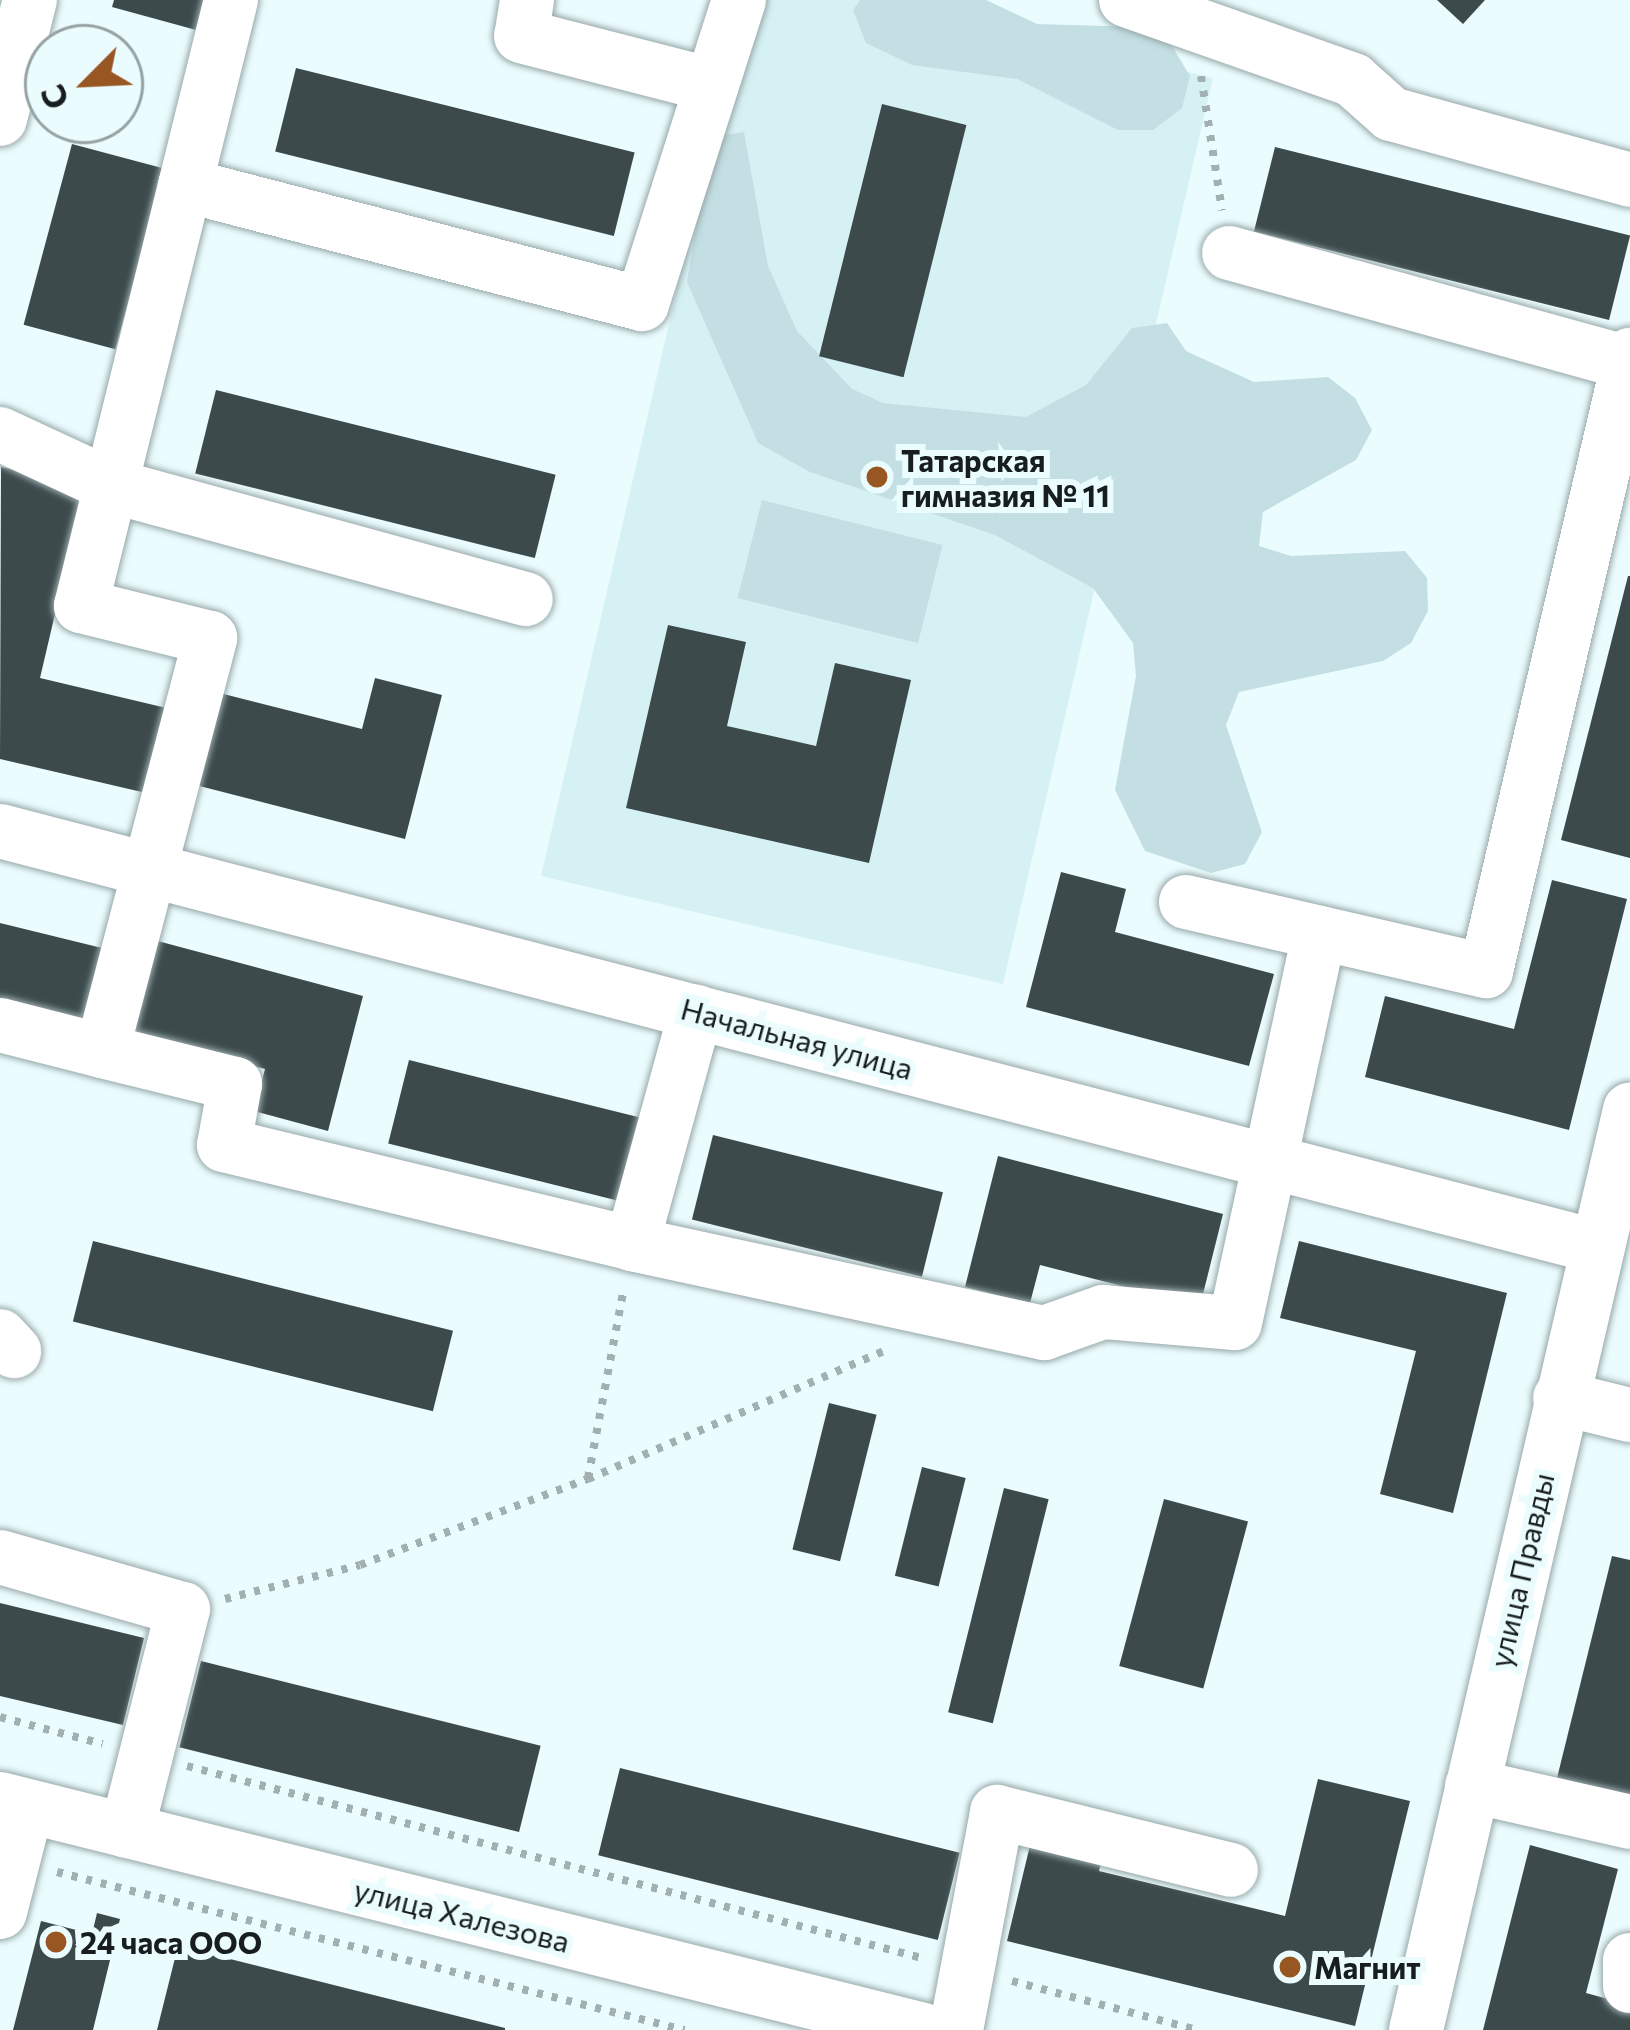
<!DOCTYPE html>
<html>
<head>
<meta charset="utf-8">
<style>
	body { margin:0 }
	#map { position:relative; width:1630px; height:2030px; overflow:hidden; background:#ebfcfe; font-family:Commissioner,sans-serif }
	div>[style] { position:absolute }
	.built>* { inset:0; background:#d6f1f4 }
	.green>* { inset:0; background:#c3dfe3; transform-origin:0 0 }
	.building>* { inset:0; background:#3c4a4c; transform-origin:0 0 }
	.path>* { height:8px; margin-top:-4px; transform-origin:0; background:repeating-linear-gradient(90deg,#a3b0b2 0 6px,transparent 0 15px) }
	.roads { filter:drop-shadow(0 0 3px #98a8aa) drop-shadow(0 0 3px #98a8aa) }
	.minor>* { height:54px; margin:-27px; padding:0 27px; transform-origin:27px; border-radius:27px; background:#fff }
	.dots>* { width:33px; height:33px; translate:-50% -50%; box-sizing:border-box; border:6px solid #ebfcfe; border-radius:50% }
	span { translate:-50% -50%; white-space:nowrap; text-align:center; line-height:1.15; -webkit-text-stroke:12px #ebfcfe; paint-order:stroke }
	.poi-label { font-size:30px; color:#181e1f; font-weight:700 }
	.left { translate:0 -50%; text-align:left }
	.street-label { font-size:30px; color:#181e1f }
	.north { position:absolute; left:24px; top:24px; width:120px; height:120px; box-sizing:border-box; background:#ebfcfe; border:3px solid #97a3a5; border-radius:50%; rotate:246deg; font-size:33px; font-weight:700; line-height:48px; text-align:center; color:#181e1f }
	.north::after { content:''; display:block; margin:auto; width:42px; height:54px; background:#985722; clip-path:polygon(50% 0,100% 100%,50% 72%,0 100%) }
</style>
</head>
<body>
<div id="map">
	<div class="built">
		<i style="clip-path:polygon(744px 0,879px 0,1213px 78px,1003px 984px,541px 876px)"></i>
	</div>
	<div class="green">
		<i style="clip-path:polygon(860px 0,986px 0,1037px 24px,1141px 27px,1172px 46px,1190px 76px,1182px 108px,1153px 130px,1118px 130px,1017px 79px,912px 65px,866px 43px,853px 10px)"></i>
		<i style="clip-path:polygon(744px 132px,768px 266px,797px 331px,852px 389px,883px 403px,1026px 417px,1086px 385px,1132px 328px,1167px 323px,1186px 351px,1254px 382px,1328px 377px,1355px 398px,1372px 430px,1356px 460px,1263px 512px,1259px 546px,1291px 556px,1405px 551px,1427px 578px,1428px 611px,1411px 643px,1383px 661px,1239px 692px,1226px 725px,1262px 832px,1245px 864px,1211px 873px,1145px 851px,1115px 790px,1136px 676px,1133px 643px,1093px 588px,995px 535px,810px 472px,758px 443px,687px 282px,711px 137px)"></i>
		<i style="left:762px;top:500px;width:186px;height:101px;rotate:14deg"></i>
	</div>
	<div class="building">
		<i style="clip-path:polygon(114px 0,216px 0,207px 33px,112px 7px)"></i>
		<i style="clip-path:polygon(1437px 0,1485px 0,1463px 24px)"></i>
		<i style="left:296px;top:68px;width:349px;height:86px;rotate:14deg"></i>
		<i style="left:882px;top:104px;width:87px;height:260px;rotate:14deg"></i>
		<i style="left:72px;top:144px;width:95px;height:187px;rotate:15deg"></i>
		<i style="left:1275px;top:147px;width:366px;height:87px;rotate:14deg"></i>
		<i style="left:216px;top:390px;width:350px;height:86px;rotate:14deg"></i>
		<i style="clip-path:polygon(1px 467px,85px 486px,40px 678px,179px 711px,159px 796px,0 759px)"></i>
		<i style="clip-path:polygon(1628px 576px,1630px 576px,1630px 858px,1561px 840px)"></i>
		<i style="clip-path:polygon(668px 625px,746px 642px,727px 726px,816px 746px,835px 663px,911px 680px,869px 863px,626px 808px)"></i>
		<i style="clip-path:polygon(375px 678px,442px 695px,405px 839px,180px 781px,204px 689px,362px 729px)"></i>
		<i style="clip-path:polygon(1061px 872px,1126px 889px,1115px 932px,1274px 974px,1249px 1066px,1026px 1007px)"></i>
		<i style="clip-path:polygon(1552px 880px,1627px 899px,1569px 1130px,1365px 1077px,1385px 996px,1514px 1029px)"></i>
		<i style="clip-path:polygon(0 923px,110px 950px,93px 1022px,0 1000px)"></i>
		<i style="clip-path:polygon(139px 936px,363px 996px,328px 1131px,254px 1111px,265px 1069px,115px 1029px)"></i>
		<i style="left:409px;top:1060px;width:237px;height:86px;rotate:14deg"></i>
		<i style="left:713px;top:1135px;width:237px;height:87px;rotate:14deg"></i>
		<i style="clip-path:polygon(998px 1156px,1223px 1214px,1200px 1306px,1040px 1265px,1030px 1303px,965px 1287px)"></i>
		<i style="left:93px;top:1241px;width:371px;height:83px;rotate:14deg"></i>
		<i style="clip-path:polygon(1299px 1241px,1507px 1293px,1453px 1513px,1380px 1494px,1416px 1351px,1280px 1318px)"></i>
		<i style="left:829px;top:1403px;width:49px;height:151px;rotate:14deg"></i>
		<i style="left:922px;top:1467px;width:45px;height:112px;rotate:14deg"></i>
		<i style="left:1004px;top:1488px;width:46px;height:231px;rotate:14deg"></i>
		<i style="left:1164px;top:1499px;width:87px;height:173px;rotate:15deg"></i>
		<i style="clip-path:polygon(1612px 1556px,1630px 1560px,1630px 1796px,1557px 1778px)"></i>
		<i style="clip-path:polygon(0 1603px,144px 1638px,123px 1725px,0 1696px)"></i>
		<i style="left:201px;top:1661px;width:350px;height:89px;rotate:14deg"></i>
		<i style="left:620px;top:1768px;width:350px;height:90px;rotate:14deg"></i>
		<i style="clip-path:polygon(1318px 1779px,1410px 1801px,1355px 2026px,1007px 1941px,1033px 1833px,1104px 1851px,1099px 1871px,1285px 1916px)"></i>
		<i style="clip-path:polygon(1530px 1845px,1618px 1869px,1586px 1993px,1630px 2005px,1630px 2030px,1483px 2030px)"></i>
		<i style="clip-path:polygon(97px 1913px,120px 1919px,93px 2030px,13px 2030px,41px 1921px,92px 1934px)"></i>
		<i style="clip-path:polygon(178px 1946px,505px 2028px,505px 2030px,157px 2030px)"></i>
	</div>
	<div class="path">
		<i style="left:1201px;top:76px;width:136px;rotate:81.1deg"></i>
		<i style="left:588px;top:1478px;width:194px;rotate:-79.3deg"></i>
		<i style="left:225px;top:1599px;width:139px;rotate:-14.1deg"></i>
		<i style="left:360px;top:1565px;width:244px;rotate:-20.7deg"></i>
		<i style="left:588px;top:1479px;width:328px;rotate:-23.4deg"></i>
		<i style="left:0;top:1717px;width:106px;rotate:14.7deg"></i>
		<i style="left:187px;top:1766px;width:760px;rotate:14.64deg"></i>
		<i style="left:57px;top:1872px;width:647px;rotate:14.14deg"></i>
		<i style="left:1012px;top:1981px;width:191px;rotate:14.8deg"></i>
	</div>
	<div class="roads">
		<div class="minor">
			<i style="left:527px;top:0;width:36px;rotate:99deg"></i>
			<i style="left:521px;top:36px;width:197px;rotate:14.4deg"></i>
			<i style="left:1126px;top:0;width:241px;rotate:19.4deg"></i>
			<i style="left:1353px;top:80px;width:51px;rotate:41.8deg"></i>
			<i style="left:1391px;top:114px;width:248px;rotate:15.4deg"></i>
			<i style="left:0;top:119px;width:123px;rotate:-75.9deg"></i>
			<i style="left:185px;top:185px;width:472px;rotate:14.6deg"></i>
			<i style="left:642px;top:304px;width:319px;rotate:-72.3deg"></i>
			<i style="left:1229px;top:253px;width:414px;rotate:15.4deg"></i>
			<i style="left:0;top:434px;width:123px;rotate:24.9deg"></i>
			<i style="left:112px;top:486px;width:429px;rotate:15.3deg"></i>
			<i style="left:0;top:831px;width:1647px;rotate:14.59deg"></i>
			<i style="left:1186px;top:902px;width:308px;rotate:13deg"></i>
			<i style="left:1486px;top:971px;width:633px;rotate:-76.84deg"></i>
			<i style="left:0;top:1025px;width:105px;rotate:14.3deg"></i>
			<i style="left:102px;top:1051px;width:427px;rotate:-75.3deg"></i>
			<i style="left:210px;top:638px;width:133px;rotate:-166.1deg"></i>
			<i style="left:81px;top:606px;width:624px;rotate:-76.1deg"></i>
			<i style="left:102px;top:1051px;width:137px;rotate:13.9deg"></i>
			<i style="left:235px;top:1084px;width:62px;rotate:100.2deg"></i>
			<i style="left:224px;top:1145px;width:420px;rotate:13.6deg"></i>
			<i style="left:632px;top:1244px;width:422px;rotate:12.2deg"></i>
			<i style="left:1044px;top:1333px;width:63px;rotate:-19.6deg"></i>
			<i style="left:1103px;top:1312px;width:132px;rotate:4.8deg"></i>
			<i style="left:1235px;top:1323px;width:399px;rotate:-77.8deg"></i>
			<i style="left:632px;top:1244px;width:241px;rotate:-74.6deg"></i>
			<i style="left:0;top:1336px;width:21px;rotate:47deg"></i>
			<i style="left:1560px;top:1398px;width:72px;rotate:13.7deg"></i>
			<i style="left:0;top:1557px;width:190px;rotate:15.9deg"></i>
			<i style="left:183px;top:1609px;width:229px;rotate:104.2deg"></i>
			<i style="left:1472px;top:1786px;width:162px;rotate:12.8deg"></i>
			<i style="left:0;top:1799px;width:952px;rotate:14.04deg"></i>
			<i style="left:0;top:1912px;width:109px;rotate:-75.7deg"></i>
			<i style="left:1630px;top:1960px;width:26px;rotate:90deg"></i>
			<i style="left:956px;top:2030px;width:222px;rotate:-79.3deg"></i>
			<i style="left:997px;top:1812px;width:241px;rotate:13.9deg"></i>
			<i style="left:1416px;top:2030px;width:945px;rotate:-76.91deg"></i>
		</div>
	</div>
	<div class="dots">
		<i style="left:877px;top:477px;background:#985722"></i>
		<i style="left:56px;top:1942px;background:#985722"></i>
		<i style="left:1290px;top:1967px;background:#985722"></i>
	</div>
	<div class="poi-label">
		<span class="left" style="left:901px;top:477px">Татарская<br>гимназия № 11</span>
		<span class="left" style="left:80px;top:1942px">24 часа ООО</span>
		<span class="left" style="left:1314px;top:1967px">Магнит</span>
	</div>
	<div class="street-label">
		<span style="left:797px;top:1038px;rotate:15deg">Начальная улица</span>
		<span style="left:1521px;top:1570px;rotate:-77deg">улица Правды</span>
		<span style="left:462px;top:1915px;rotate:14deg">улица Халезова</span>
	</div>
	<div class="north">С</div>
</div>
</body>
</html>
